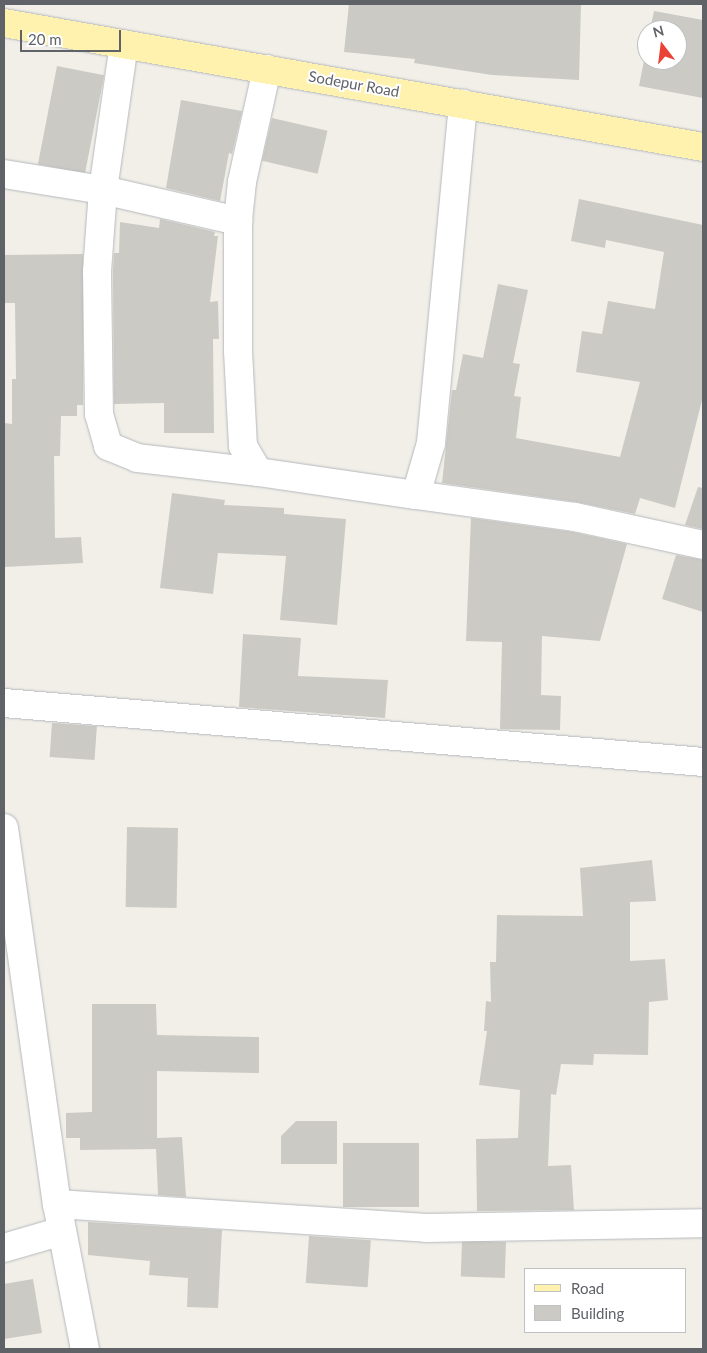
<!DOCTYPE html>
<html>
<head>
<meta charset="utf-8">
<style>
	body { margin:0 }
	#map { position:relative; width:707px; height:1353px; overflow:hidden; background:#f1efe8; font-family:Lato,sans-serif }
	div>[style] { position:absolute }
	.building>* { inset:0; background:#cccac5; transform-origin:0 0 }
	.roads { filter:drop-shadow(0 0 1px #b5b8bc) drop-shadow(0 0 1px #b5b8bc) }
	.street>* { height:28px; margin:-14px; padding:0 14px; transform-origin:14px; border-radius:14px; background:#fff }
	.primary>* { height:28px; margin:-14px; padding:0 14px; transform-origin:14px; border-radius:14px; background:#fff2af }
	span { translate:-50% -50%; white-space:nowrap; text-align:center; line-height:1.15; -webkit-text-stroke:4px #fff; paint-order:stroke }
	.street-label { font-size:15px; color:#5f6368 }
	.frame { position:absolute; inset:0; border:5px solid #5f6368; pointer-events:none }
	.legend { position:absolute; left:524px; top:1268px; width:162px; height:65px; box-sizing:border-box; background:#fff; border:1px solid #bfc1c3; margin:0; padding:6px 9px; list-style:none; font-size:15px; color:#5f6368 }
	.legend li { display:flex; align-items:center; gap:10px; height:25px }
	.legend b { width:25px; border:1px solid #bfc1c3 }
	.north { position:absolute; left:637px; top:20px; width:50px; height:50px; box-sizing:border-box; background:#fff; border:1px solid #bfc1c3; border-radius:50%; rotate:345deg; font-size:14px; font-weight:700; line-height:20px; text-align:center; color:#5f6368 }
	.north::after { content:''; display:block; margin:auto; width:18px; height:22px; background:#ea4335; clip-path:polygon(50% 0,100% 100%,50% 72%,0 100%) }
	.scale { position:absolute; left:20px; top:30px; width:101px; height:22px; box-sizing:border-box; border:2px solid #5f6368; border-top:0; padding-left:6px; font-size:15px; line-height:18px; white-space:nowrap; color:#5f6368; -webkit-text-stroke:4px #fff; paint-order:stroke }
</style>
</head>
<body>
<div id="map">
	<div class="building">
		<i style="clip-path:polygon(349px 4px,581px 4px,579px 80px,492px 75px,414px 63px,415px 59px,344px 52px)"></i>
		<i style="clip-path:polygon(654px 11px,703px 20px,703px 98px,639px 86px,647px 45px,647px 60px,677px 60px,677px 30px,650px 30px)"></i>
		<i style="left:57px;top:66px;width:48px;height:100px;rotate:11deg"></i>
		<i style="clip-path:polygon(181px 100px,242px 111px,232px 154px,229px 153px,220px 201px,166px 188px)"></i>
		<i style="left:272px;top:118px;width:57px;height:44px;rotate:13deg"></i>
		<i style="clip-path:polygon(579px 199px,703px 225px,703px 396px,675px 508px,640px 498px,635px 514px,577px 502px,442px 483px,452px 390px,456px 390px,463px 354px,483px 358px,498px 284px,528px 290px,513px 363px,520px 364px,514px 396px,521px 397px,516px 438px,620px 457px,640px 382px,576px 372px,582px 331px,602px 334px,608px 301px,655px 309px,664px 252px,606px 240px,605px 248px,571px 241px)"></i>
		<i style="clip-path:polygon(160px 219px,215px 232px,214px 236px,218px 236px,210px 302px,218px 301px,219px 339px,213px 339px,214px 433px,164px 433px,164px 403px,114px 404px,113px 271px,114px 253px,119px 253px,120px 222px,159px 228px)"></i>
		<i style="clip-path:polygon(83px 254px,83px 405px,77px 405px,77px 416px,61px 416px,60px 456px,54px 456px,55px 538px,81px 537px,83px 563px,4px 567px,4px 423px,12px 424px,12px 379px,16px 379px,15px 303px,4px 303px,4px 255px)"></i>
		<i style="clip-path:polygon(698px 487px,703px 488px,703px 529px,685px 525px)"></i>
		<i style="clip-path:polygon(172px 493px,225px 500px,224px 505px,284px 508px,284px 514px,346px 519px,337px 625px,280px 620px,286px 556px,218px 553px,213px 594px,160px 588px)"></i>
		<i style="clip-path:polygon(471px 518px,572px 532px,627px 544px,600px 641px,542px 636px,541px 695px,561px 696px,560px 730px,500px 729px,502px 642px,466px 641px)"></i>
		<i style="clip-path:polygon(676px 555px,703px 560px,703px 612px,662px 599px)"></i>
		<i style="clip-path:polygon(243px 634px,301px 638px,298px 676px,388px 680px,385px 718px,239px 707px)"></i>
		<i style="left:52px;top:723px;width:45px;height:34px;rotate:4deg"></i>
		<i style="left:127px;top:827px;width:51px;height:80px;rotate:1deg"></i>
		<i style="clip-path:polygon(652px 860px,656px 901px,630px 902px,630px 961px,665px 959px,668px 1000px,649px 1002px,648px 1055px,594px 1054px,593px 1065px,561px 1064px,556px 1095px,551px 1094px,548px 1166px,571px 1165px,574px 1210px,477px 1211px,476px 1139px,518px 1138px,520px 1090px,479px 1085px,487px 1031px,484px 1031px,486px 1001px,491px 1002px,490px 962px,496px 962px,497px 915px,583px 916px,580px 868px)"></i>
		<i style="clip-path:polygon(92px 1004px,156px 1004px,157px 1035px,259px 1037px,259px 1073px,157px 1071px,157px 1138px,182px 1137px,186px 1197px,158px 1195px,156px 1149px,80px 1150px,80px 1138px,66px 1138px,66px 1113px,92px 1112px)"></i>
		<i style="clip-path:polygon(296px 1121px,337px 1121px,337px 1164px,281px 1164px,281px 1136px)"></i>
		<i style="left:343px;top:1143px;width:76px;height:64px"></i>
		<i style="clip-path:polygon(88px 1222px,222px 1230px,218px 1308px,187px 1307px,188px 1278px,149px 1275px,150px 1261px,88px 1255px)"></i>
		<i style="left:309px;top:1236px;width:62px;height:47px;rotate:4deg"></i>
		<i style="left:506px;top:1242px;width:36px;height:44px;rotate:92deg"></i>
		<i style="clip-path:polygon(33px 1279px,42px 1333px,4px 1339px,4px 1284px)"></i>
	</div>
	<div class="roads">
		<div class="street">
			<i style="left:124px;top:44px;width:148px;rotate:98.2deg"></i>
			<i style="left:103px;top:190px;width:81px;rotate:94.2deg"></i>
			<i style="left:97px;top:271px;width:143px;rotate:89.2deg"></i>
			<i style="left:99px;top:414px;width:33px;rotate:74deg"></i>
			<i style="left:108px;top:446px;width:31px;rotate:22deg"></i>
			<i style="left:137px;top:458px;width:122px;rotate:6.6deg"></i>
			<i style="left:267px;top:69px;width:116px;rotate:102.5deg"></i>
			<i style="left:242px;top:182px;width:39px;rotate:96deg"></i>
			<i style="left:238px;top:221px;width:130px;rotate:90deg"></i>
			<i style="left:238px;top:351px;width:95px;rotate:87deg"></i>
			<i style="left:243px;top:446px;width:30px;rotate:60deg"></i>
			<i style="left:258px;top:472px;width:160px;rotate:8.3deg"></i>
			<i style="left:416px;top:495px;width:54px;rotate:-73.9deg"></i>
			<i style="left:431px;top:443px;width:341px;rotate:-84.6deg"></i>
			<i style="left:4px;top:174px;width:100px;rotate:9.2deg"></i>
			<i style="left:103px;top:190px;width:139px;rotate:12.9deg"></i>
			<i style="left:416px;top:495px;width:161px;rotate:7.9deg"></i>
			<i style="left:575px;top:517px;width:131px;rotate:12.3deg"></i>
			<i style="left:4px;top:703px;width:701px;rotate:4.82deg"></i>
			<i style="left:4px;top:828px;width:380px;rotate:82deg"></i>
			<i style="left:57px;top:1204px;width:148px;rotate:79.1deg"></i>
			<i style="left:57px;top:1204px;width:370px;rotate:3.7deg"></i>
			<i style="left:426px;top:1228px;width:277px;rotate:-1deg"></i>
			<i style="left:4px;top:1248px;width:60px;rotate:-16.3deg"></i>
		</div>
		<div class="primary">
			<i style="left:4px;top:23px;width:710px;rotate:10.06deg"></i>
		</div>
	</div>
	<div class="street-label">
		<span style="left:354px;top:84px;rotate:10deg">Sodepur Road</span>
	</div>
	<div class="frame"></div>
	<ul class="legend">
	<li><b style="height:6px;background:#fff2af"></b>Road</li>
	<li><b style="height:14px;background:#cccac5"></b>Building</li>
	</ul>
	<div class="north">N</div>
	<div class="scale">20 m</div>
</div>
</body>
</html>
